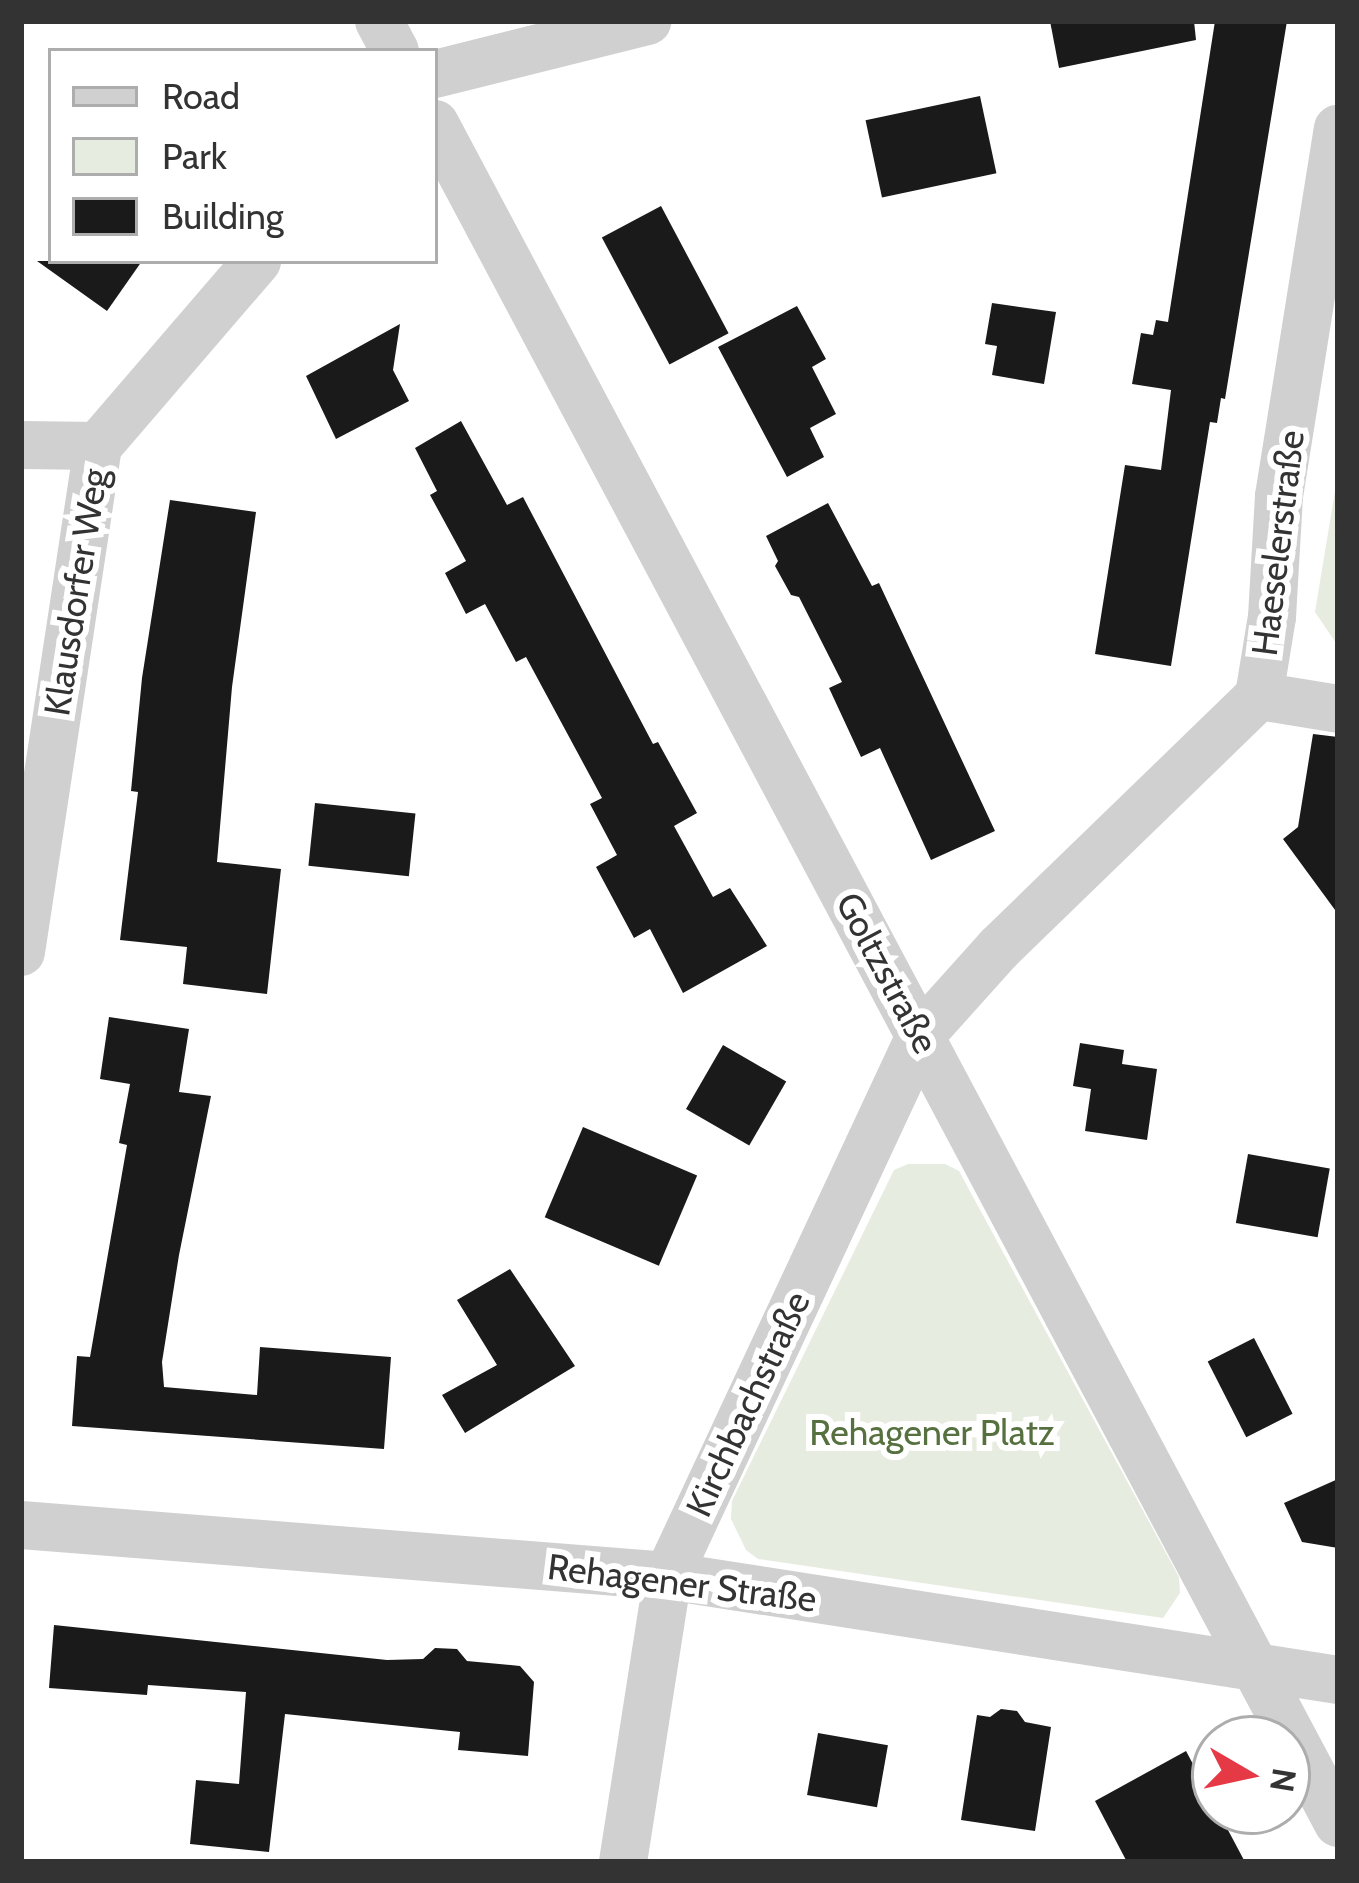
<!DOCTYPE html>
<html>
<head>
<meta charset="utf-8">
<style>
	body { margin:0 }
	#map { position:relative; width:1359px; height:1883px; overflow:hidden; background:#fff; font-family:Cabin,sans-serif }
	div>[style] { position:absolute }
	.green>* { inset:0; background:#e6ecdf }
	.building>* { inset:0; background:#1a1a1a; transform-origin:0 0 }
	.minor>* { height:48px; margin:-24px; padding:0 24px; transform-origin:24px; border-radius:24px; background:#d0d0d0 }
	span { translate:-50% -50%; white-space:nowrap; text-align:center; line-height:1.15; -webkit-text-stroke:12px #fff; paint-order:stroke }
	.street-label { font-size:36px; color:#333 }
	.park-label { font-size:36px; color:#56703f }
	.frame { position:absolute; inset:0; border:24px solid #333; pointer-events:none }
	.legend { position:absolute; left:48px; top:48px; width:390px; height:216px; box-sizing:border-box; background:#fff; border:3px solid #adadad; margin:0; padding:15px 21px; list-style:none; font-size:36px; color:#333 }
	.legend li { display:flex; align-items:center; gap:24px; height:60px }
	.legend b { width:60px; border:3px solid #adadad }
	.north { position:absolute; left:1191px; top:1715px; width:120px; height:120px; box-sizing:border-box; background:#fff; border:3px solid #adadad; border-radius:50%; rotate:99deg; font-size:33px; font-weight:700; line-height:48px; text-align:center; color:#333 }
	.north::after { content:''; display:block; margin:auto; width:42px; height:54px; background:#e63946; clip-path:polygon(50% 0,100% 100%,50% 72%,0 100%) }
</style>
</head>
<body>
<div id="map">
	<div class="green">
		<i style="clip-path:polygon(1338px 473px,1338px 646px,1315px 612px)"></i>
		<i style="clip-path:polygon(908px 1164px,945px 1164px,959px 1171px,1179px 1577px,1180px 1593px,1163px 1618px,758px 1559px,746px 1550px,731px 1519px,732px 1501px,894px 1170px)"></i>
	</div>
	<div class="building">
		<i style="clip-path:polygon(1050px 21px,1194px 21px,1196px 40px,1059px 68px)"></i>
		<i style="clip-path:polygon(1215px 21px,1287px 21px,1225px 399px,1221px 398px,1217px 423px,1210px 422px,1171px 666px,1095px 654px,1125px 465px,1161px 470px,1171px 390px,1132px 384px,1141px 333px,1153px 335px,1156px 320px,1168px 322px)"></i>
		<i style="left:980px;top:96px;width:79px;height:117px;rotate:78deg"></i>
		<i style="left:661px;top:206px;width:144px;height:67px;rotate:62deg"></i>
		<i style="clip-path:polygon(37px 261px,142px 261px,107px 311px)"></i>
		<i style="clip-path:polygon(992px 303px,1056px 312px,1044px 384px,992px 375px,997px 346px,985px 344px)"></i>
		<i style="clip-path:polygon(797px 306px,826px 359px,812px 367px,836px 414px,810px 428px,824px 457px,787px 477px,718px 347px)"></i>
		<i style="clip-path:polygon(400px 324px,393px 370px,409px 401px,336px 439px,306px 376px)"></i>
		<i style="clip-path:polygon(461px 421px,507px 505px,523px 497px,653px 744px,658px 742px,697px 813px,674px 826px,713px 897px,730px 888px,767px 946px,683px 993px,650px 929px,634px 938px,596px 867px,617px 855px,590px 804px,602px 798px,526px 657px,516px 662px,485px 604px,466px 614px,445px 573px,466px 561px,430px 495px,437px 491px,415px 448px)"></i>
		<i style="clip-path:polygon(170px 500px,256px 512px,232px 687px,217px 862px,281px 869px,267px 994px,183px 984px,187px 947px,120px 940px,138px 792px,131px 791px,142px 678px)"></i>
		<i style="clip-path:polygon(828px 503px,872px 586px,879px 583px,995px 831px,931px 860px,880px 748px,861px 757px,829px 688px,842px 682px,799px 597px,791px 595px,775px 566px,778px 561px,766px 536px)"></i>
		<i style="clip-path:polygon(1313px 734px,1338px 737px,1338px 914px,1283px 839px,1298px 827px)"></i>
		<i style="left:315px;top:803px;width:101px;height:63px;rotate:6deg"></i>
		<i style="clip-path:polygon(109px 1017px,189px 1029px,179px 1092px,211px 1096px,179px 1255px,162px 1362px,164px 1387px,257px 1395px,260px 1347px,391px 1357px,384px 1449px,72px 1426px,77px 1356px,90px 1357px,127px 1145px,119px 1143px,130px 1084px,100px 1079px)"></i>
		<i style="clip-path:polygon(1080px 1043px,1124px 1050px,1122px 1064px,1157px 1069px,1147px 1140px,1085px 1131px,1091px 1089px,1073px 1086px)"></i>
		<i style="left:723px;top:1045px;width:73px;height:74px;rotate:30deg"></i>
		<i style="left:583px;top:1127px;width:124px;height:98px;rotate:23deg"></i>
		<i style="left:1248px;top:1154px;width:83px;height:70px;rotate:10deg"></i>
		<i style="clip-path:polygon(510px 1269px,575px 1366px,465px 1433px,442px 1395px,497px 1365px,457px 1300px)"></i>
		<i style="left:1254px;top:1338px;width:85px;height:52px;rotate:63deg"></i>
		<i style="clip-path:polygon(1338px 1479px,1338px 1548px,1302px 1542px,1284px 1503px)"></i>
		<i style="clip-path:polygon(54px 1625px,387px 1660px,423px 1659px,435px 1648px,457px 1649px,467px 1661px,520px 1666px,534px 1682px,528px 1756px,458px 1750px,460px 1732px,285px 1714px,269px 1852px,190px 1844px,196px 1780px,239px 1784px,246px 1692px,148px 1685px,147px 1695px,49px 1688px)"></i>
		<i style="clip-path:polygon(1001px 1709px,1017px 1711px,1025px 1722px,1051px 1727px,1035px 1831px,961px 1820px,977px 1715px,990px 1717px)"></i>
		<i style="left:818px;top:1733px;width:71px;height:63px;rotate:10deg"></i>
		<i style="clip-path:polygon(1186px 1751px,1245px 1862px,1127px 1862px,1095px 1801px)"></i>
	</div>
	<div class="minor">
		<i style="left:379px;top:21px;width:34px;rotate:62deg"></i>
		<i style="left:435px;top:74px;width:219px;rotate:-14deg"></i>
		<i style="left:435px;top:124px;width:1924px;rotate:62.01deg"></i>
		<i style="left:21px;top:445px;width:77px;rotate:0.7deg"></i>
		<i style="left:98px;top:446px;width:244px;rotate:-49.3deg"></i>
		<i style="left:1259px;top:696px;width:80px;rotate:9.3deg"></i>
		<i style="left:21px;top:952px;width:512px;rotate:-81.35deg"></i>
		<i style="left:21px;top:1525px;width:649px;rotate:4.51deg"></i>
		<i style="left:668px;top:1576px;width:678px;rotate:8.82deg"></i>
		<i style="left:623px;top:1862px;width:290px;rotate:-81.1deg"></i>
		<i style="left:668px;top:1576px;width:596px;rotate:-64.98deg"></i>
		<i style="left:920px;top:1036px;width:118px;rotate:-48.1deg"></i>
		<i style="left:999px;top:948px;width:362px;rotate:-44.1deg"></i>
		<i style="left:1259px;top:696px;width:80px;rotate:-80.7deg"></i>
		<i style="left:1272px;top:617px;width:121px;rotate:-86.7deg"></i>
		<i style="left:1279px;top:496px;width:372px;rotate:-80.9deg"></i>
	</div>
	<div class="street-label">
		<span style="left:1278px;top:543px;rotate:-83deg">Haeselerstraße</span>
		<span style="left:76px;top:592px;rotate:-81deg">Klausdorfer Weg</span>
		<span style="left:887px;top:973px;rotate:62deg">Goltzstraße</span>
		<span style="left:748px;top:1404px;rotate:-65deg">Kirchbachstraße</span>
		<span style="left:682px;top:1583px;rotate:7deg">Rehagener Straße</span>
	</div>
	<div class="park-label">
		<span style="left:932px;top:1433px">Rehagener Platz</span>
	</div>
	<div class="frame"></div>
	<ul class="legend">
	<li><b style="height:15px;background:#d0d0d0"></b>Road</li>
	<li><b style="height:33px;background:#e6ecdf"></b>Park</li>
	<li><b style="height:33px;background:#1a1a1a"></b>Building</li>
	</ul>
	<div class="north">N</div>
</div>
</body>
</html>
